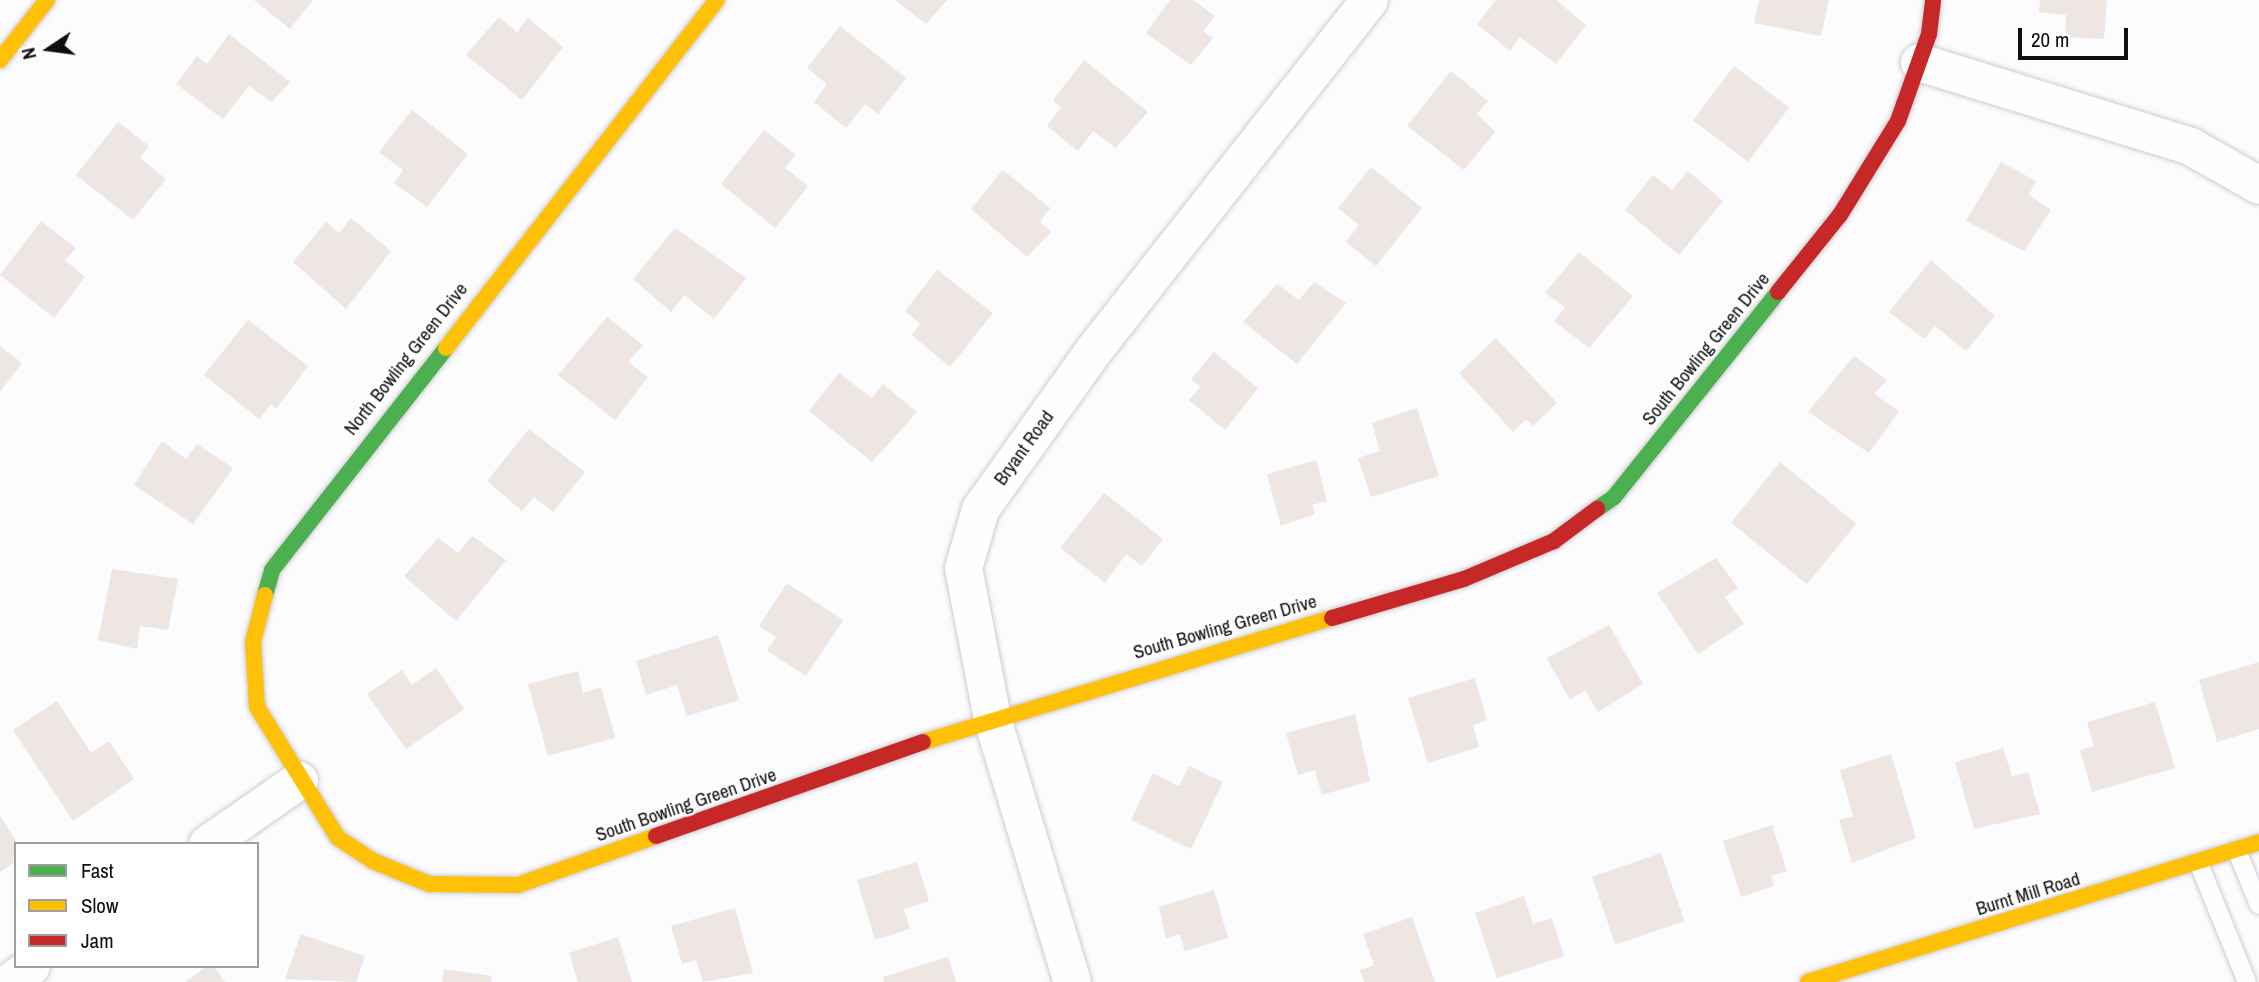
<!DOCTYPE html>
<html>
<head>
<meta charset="utf-8">
<style>
	body { margin:0 }
	#map { position:relative; width:2259px; height:982px; overflow:hidden; background:#fcfbfe; font-family:"Archivo Narrow",sans-serif }
	div>[style] { position:absolute }
	.building>* { inset:0; background:#ede6e2; transform-origin:0 0 }
	.roads { filter:drop-shadow(0 0 2px #cdcccf) drop-shadow(0 0 2px #cdcccf) }
	.lane>* { height:18px; margin:-9px; padding:0 9px; transform-origin:9px; border-radius:9px; background:#fffeff }
	.street>* { height:37px; margin:-18.5px; padding:0 18.5px; transform-origin:18.5px; border-radius:18.5px; background:#fffeff }
	.fast>* { height:16px; margin:-8px; padding:0 8px; transform-origin:8px; border-radius:8px; background:#4caf50 }
	.slow>* { height:16px; margin:-8px; padding:0 8px; transform-origin:8px; border-radius:8px; background:#ffc107 }
	.jam>* { height:16px; margin:-8px; padding:0 8px; transform-origin:8px; border-radius:8px; background:#c62828 }
	span { translate:-50% -50%; white-space:nowrap; text-align:center; line-height:1.15; -webkit-text-stroke:5px #fff; paint-order:stroke }
	.street-label { font-size:19px; color:#100e11 }
	.legend { position:absolute; left:14px; top:842px; width:245px; height:126px; box-sizing:border-box; background:#fff; border:2px solid #9f9fa0; margin:0; padding:9px 12px; list-style:none; font-size:21px; color:#100e11 }
	.legend li { display:flex; align-items:center; gap:14px; height:35px }
	.legend b { width:35px; border:2px solid #9f9fa0 }
	.north { position:absolute; left:14px; top:14px; width:70px; height:70px; -webkit-text-stroke:5px #fff; paint-order:stroke; rotate:257deg; font-size:19px; font-weight:700; line-height:28px; text-align:center; color:#100e11 }
	.north::after { content:''; display:block; margin:auto; width:24px; height:32px; background:#100e11; clip-path:polygon(50% 0,100% 100%,50% 72%,0 100%) }
	.scale { position:absolute; left:2018px; top:28px; width:110px; height:32px; box-sizing:border-box; border:4px solid #100e11; border-top:0; padding-left:9px; font-size:21px; line-height:24px; white-space:nowrap; color:#100e11; -webkit-text-stroke:5px #fff; paint-order:stroke }
</style>
</head>
<body>
<div id="map">
	<div class="building">
		<i style="clip-path:polygon(254px 0,313px 0,290px 29px)"></i>
		<i style="clip-path:polygon(895px 0,947px 0,926px 24px)"></i>
		<i style="clip-path:polygon(1170px 0,1193px 0,1215px 16px,1203px 31px,1213px 38px,1191px 65px,1146px 33px)"></i>
		<i style="clip-path:polygon(1496px 0,1556px 0,1586px 25px,1556px 64px,1520px 37px,1510px 51px,1477px 24px)"></i>
		<i style="clip-path:polygon(1759px 0,1829px 0,1821px 36px,1754px 23px)"></i>
		<i style="clip-path:polygon(2040px 0,2107px 0,2104px 39px,2065px 37px,2066px 15px,2039px 12px)"></i>
		<i style="clip-path:polygon(499px 17px,517px 32px,528px 18px,563px 47px,522px 100px,466px 55px)"></i>
		<i style="clip-path:polygon(840px 26px,906px 78px,878px 114px,865px 104px,846px 128px,814px 102px,827px 84px,807px 68px)"></i>
		<i style="clip-path:polygon(229px 34px,290px 82px,272px 102px,249px 86px,223px 119px,176px 84px,197px 56px,207px 64px)"></i>
		<i style="clip-path:polygon(1084px 60px,1148px 112px,1116px 148px,1093px 131px,1078px 151px,1047px 126px,1061px 107px,1053px 100px)"></i>
		<i style="left:1734px;top:66px;width:69px;height:68px;rotate:37deg"></i>
		<i style="clip-path:polygon(1451px 71px,1488px 101px,1477px 114px,1495px 132px,1464px 170px,1407px 126px)"></i>
		<i style="clip-path:polygon(412px 110px,468px 154px,427px 207px,394px 183px,403px 170px,379px 152px)"></i>
		<i style="clip-path:polygon(118px 122px,149px 146px,140px 158px,166px 179px,133px 220px,76px 175px)"></i>
		<i style="clip-path:polygon(764px 130px,796px 155px,785px 168px,808px 186px,775px 228px,721px 184px)"></i>
		<i style="clip-path:polygon(2001px 162px,2036px 181px,2029px 195px,2051px 210px,2024px 251px,1966px 221px)"></i>
		<i style="clip-path:polygon(1371px 167px,1422px 208px,1376px 266px,1346px 242px,1359px 225px,1338px 208px)"></i>
		<i style="clip-path:polygon(1003px 170px,1050px 208px,1040px 222px,1051px 232px,1027px 257px,971px 209px)"></i>
		<i style="clip-path:polygon(1688px 171px,1723px 201px,1679px 255px,1625px 210px,1653px 175px,1672px 190px)"></i>
		<i style="clip-path:polygon(351px 218px,391px 251px,346px 309px,293px 262px,326px 222px,339px 233px)"></i>
		<i style="clip-path:polygon(41px 221px,76px 248px,65px 260px,85px 277px,54px 318px,0 275px)"></i>
		<i style="clip-path:polygon(675px 228px,746px 278px,714px 319px,684px 295px,671px 312px,633px 279px)"></i>
		<i style="clip-path:polygon(1579px 252px,1633px 296px,1589px 348px,1554px 321px,1565px 307px,1545px 293px)"></i>
		<i style="clip-path:polygon(1931px 260px,1995px 316px,1966px 351px,1935px 326px,1924px 339px,1889px 312px)"></i>
		<i style="clip-path:polygon(937px 270px,993px 313px,950px 367px,912px 335px,920px 324px,905px 311px)"></i>
		<i style="clip-path:polygon(1314px 282px,1346px 303px,1297px 364px,1243px 322px,1277px 284px,1299px 300px)"></i>
		<i style="clip-path:polygon(607px 317px,643px 345px,628px 362px,648px 377px,615px 420px,558px 375px)"></i>
		<i style="clip-path:polygon(248px 320px,308px 366px,276px 409px,271px 404px,259px 419px,204px 375px)"></i>
		<i style="clip-path:polygon(1496px 338px,1557px 403px,1533px 426px,1526px 419px,1513px 432px,1459px 373px)"></i>
		<i style="clip-path:polygon(0 346px,22px 363px,0 392px)"></i>
		<i style="clip-path:polygon(1214px 352px,1258px 388px,1225px 430px,1189px 400px,1200px 387px,1191px 379px)"></i>
		<i style="clip-path:polygon(1854px 356px,1887px 380px,1874px 394px,1899px 411px,1869px 453px,1808px 412px)"></i>
		<i style="clip-path:polygon(839px 373px,872px 398px,883px 384px,917px 412px,872px 462px,809px 411px)"></i>
		<i style="clip-path:polygon(1417px 408px,1439px 476px,1371px 497px,1358px 458px,1380px 451px,1372px 423px)"></i>
		<i style="clip-path:polygon(529px 429px,585px 472px,553px 512px,534px 497px,522px 511px,487px 481px)"></i>
		<i style="clip-path:polygon(162px 441px,186px 459px,197px 444px,233px 468px,193px 524px,134px 485px)"></i>
		<i style="clip-path:polygon(1316px 460px,1327px 501px,1312px 505px,1315px 514px,1281px 526px,1267px 474px)"></i>
		<i style="left:1780px;top:462px;width:98px;height:78px;rotate:39deg"></i>
		<i style="clip-path:polygon(1104px 493px,1163px 539px,1142px 566px,1126px 554px,1105px 583px,1060px 548px)"></i>
		<i style="clip-path:polygon(472px 536px,506px 560px,456px 621px,404px 576px,438px 538px,458px 553px)"></i>
		<i style="clip-path:polygon(1716px 558px,1738px 588px,1725px 597px,1744px 624px,1698px 654px,1657px 593px)"></i>
		<i style="clip-path:polygon(112px 569px,178px 579px,168px 630px,140px 626px,137px 649px,98px 640px)"></i>
		<i style="clip-path:polygon(787px 583px,843px 620px,806px 676px,767px 651px,776px 637px,759px 626px)"></i>
		<i style="clip-path:polygon(1609px 625px,1643px 684px,1598px 712px,1585px 690px,1570px 700px,1547px 658px)"></i>
		<i style="clip-path:polygon(718px 635px,739px 700px,687px 716px,677px 685px,646px 695px,636px 661px)"></i>
		<i style="clip-path:polygon(2259px 662px,2259px 729px,2217px 742px,2199px 680px)"></i>
		<i style="clip-path:polygon(436px 668px,464px 709px,406px 749px,367px 694px,402px 670px,412px 685px)"></i>
		<i style="clip-path:polygon(578px 671px,583px 693px,601px 687px,615px 738px,548px 756px,528px 684px)"></i>
		<i style="clip-path:polygon(1475px 678px,1487px 720px,1473px 725px,1479px 747px,1428px 763px,1408px 698px)"></i>
		<i style="clip-path:polygon(57px 701px,91px 753px,109px 741px,134px 779px,73px 821px,13px 730px)"></i>
		<i style="clip-path:polygon(2155px 702px,2175px 768px,2092px 792px,2080px 750px,2094px 746px,2087px 722px)"></i>
		<i style="clip-path:polygon(1355px 714px,1370px 781px,1322px 795px,1315px 770px,1298px 775px,1286px 733px)"></i>
		<i style="clip-path:polygon(2003px 748px,2012px 776px,2028px 772px,2040px 814px,1974px 829px,1955px 762px)"></i>
		<i style="clip-path:polygon(1891px 754px,1916px 838px,1852px 863px,1839px 820px,1853px 816px,1840px 770px)"></i>
		<i style="clip-path:polygon(1189px 766px,1223px 782px,1191px 849px,1131px 820px,1153px 773px,1179px 786px)"></i>
		<i style="clip-path:polygon(0 816px,18px 844px,16px 861px,0 872px)"></i>
		<i style="clip-path:polygon(1772px 825px,1787px 871px,1771px 876px,1774px 886px,1741px 897px,1723px 841px)"></i>
		<i style="left:1661px;top:853px;width:72px;height:73px;rotate:71deg"></i>
		<i style="clip-path:polygon(917px 862px,929px 901px,904px 909px,910px 929px,875px 940px,857px 880px)"></i>
		<i style="clip-path:polygon(1214px 890px,1228px 938px,1185px 951px,1180px 934px,1166px 938px,1159px 907px)"></i>
		<i style="clip-path:polygon(1524px 896px,1533px 924px,1552px 918px,1564px 956px,1497px 978px,1475px 913px)"></i>
		<i style="clip-path:polygon(735px 908px,753px 973px,703px 982px,696px 960px,682px 964px,671px 926px)"></i>
		<i style="clip-path:polygon(1412px 917px,1435px 982px,1364px 982px,1360px 970px,1374px 965px,1363px 934px)"></i>
		<i style="clip-path:polygon(301px 934px,365px 956px,356px 982px,285px 979px)"></i>
		<i style="clip-path:polygon(618px 937px,632px 982px,578px 982px,569px 953px)"></i>
		<i style="clip-path:polygon(948px 957px,956px 982px,884px 982px,883px 977px)"></i>
		<i style="clip-path:polygon(207px 966px,214px 966px,225px 982px,185px 982px)"></i>
		<i style="clip-path:polygon(444px 969px,492px 976px,491px 982px,442px 982px)"></i>
	</div>
	<div class="roads">
		<div class="lane">
			<i style="left:2237px;top:851px;width:58px;rotate:67.8deg"></i>
			<i style="left:2199px;top:864px;width:127px;rotate:67.9deg"></i>
		</div>
		<div class="street">
			<i style="left:1919px;top:62px;width:284px;rotate:17.2deg"></i>
			<i style="left:2190px;top:146px;width:79px;rotate:29.5deg"></i>
			<i style="left:207px;top:844px;width:112px;rotate:-34.8deg"></i>
			<i style="left:9px;top:982px;width:27px;rotate:-36deg"></i>
			<i style="left:1072px;top:982px;width:276px;rotate:-106.9deg"></i>
			<i style="left:992px;top:718px;width:153px;rotate:-100.9deg"></i>
			<i style="left:963px;top:568px;width:61px;rotate:-73.9deg"></i>
			<i style="left:980px;top:509px;width:198px;rotate:-54.5deg"></i>
			<i style="left:1095px;top:348px;width:443px;rotate:-51.8deg"></i>
		</div>
		<div class="fast">
			<i style="left:1597px;top:509px;width:21px;rotate:-35deg"></i>
			<i style="left:1614px;top:497px;width:263px;rotate:-51.3deg"></i>
			<i style="left:265px;top:595px;width:26px;rotate:-74deg"></i>
			<i style="left:272px;top:570px;width:282px;rotate:-51.9deg"></i>
		</div>
		<div class="slow">
			<i style="left:0;top:60px;width:76px;rotate:-51.9deg"></i>
			<i style="left:446px;top:348px;width:441px;rotate:-52.1deg"></i>
			<i style="left:265px;top:595px;width:49px;rotate:104.3deg"></i>
			<i style="left:253px;top:642px;width:65px;rotate:86.5deg"></i>
			<i style="left:257px;top:707px;width:154px;rotate:58.3deg"></i>
			<i style="left:338px;top:838px;width:42px;rotate:33.3deg"></i>
			<i style="left:373px;top:861px;width:61px;rotate:22.3deg"></i>
			<i style="left:429px;top:884px;width:89px;rotate:0.6deg"></i>
			<i style="left:518px;top:885px;width:146px;rotate:-19.5deg"></i>
			<i style="left:923px;top:742px;width:427px;rotate:-16.9deg"></i>
			<i style="left:1808px;top:982px;width:472px;rotate:-17.2deg"></i>
		</div>
		<div class="jam">
			<i style="left:1778px;top:292px;width:99px;rotate:-51.2deg"></i>
			<i style="left:1840px;top:215px;width:110px;rotate:-58.3deg"></i>
			<i style="left:1898px;top:121px;width:92px;rotate:-70.4deg"></i>
			<i style="left:1929px;top:34px;width:34px;rotate:-83deg"></i>
			<i style="left:1332px;top:618px;width:138px;rotate:-16.5deg"></i>
			<i style="left:1464px;top:579px;width:98px;rotate:-22.9deg"></i>
			<i style="left:1554px;top:541px;width:54px;rotate:-36.7deg"></i>
			<i style="left:656px;top:836px;width:283px;rotate:-19.4deg"></i>
		</div>
	</div>
	<div class="street-label">
		<span style="left:1706px;top:349px;rotate:-51deg">South Bowling Green Drive</span>
		<span style="left:406px;top:359px;rotate:-52deg">North Bowling Green Drive</span>
		<span style="left:1024px;top:448px;rotate:-54deg">Bryant Road</span>
		<span style="left:1225px;top:627px;rotate:-16deg">South Bowling Green Drive</span>
		<span style="left:686px;top:805px;rotate:-19deg">South Bowling Green Drive</span>
		<span style="left:2028px;top:894px;rotate:-17deg">Burnt Mill Road</span>
	</div>
	<ul class="legend">
	<li><b style="height:9px;background:#4caf50"></b>Fast</li>
	<li><b style="height:9px;background:#ffc107"></b>Slow</li>
	<li><b style="height:9px;background:#c62828"></b>Jam</li>
	</ul>
	<div class="north">N</div>
	<div class="scale">20 m</div>
</div>
</body>
</html>
